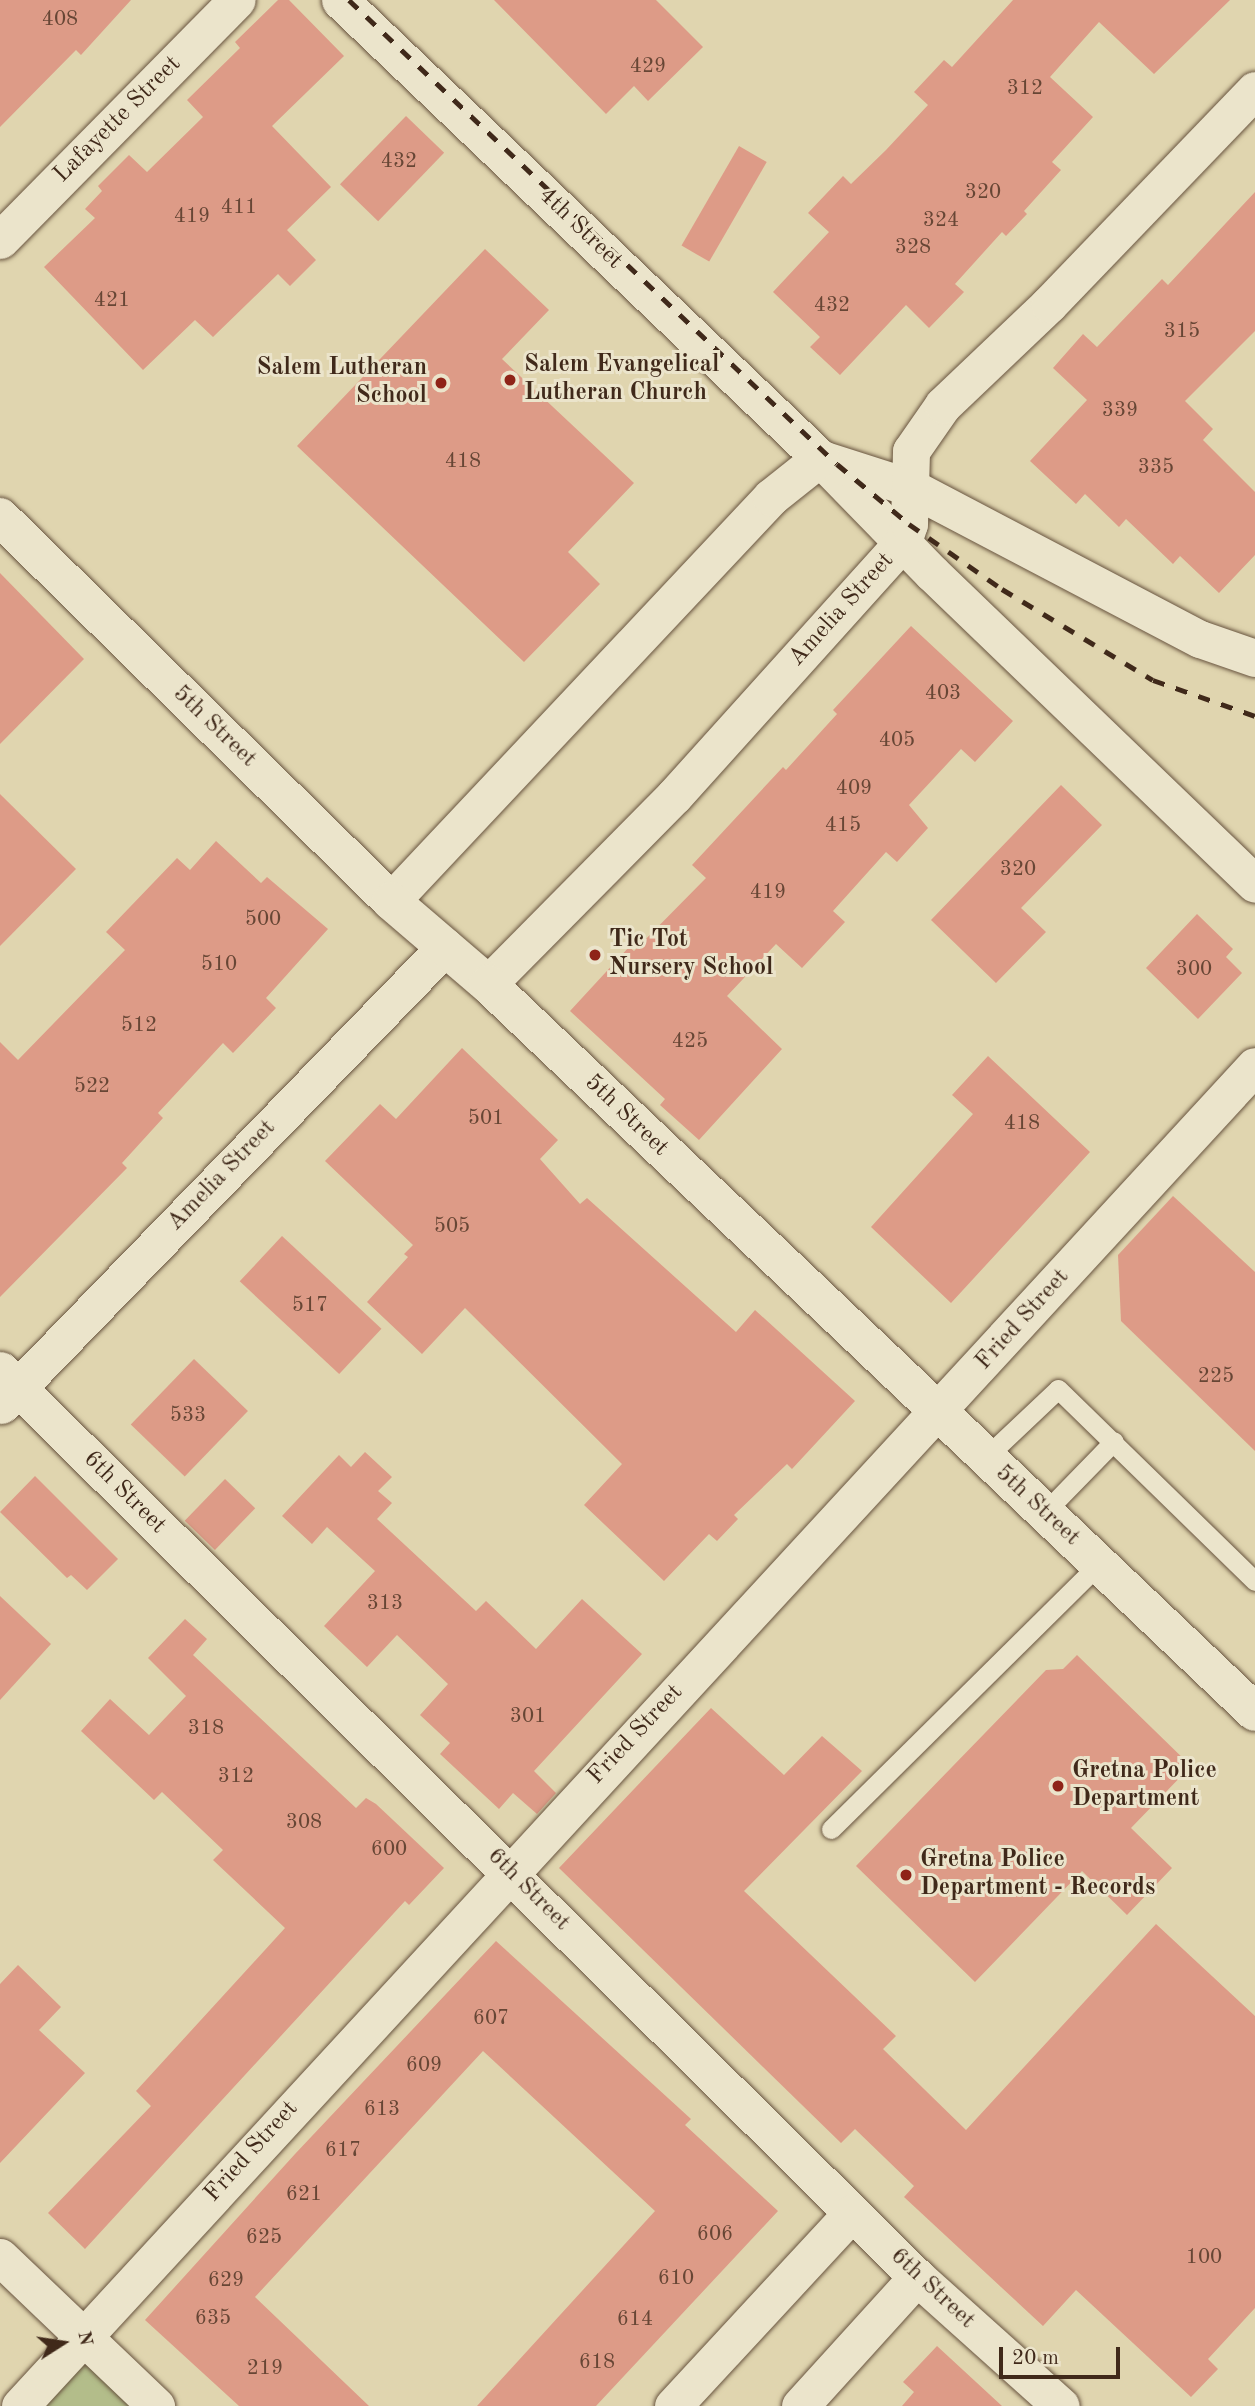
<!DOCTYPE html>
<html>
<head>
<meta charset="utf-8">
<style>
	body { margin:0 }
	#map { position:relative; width:1255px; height:2406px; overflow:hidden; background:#e0d5af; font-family:"Old Standard TT",serif }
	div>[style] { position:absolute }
	.green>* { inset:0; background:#b3bd8a }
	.building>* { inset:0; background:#dd9b87; transform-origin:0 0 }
	.roads { filter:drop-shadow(0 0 2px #68543f) drop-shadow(0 0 2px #68543f) }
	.lane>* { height:19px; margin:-9.5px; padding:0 9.5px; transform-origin:9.5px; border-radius:9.5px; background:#ebe4cb }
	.street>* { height:37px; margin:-18.5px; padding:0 18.5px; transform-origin:18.5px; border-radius:18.5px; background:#ebe4cb }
	.secondary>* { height:38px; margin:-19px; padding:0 19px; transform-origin:19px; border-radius:19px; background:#ebe4cb }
	.rail>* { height:5px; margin-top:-2.5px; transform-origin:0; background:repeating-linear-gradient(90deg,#40291a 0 12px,transparent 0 24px) }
	.dots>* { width:19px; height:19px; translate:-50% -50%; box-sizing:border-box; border:4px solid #ebe4cb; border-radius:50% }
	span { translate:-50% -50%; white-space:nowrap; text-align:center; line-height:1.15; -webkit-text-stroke:6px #ebe4cb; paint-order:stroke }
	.number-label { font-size:21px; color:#674635 }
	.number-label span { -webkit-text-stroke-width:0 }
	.street-label { font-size:24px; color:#40291a }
	.poi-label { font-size:24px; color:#40291a; font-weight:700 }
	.left { translate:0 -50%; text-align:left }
	.right { translate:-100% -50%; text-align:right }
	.north { position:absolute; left:28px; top:2308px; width:70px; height:70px; -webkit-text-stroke:5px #ebe4cb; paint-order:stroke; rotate:78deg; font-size:19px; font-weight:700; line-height:28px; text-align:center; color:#40291a }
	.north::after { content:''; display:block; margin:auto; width:24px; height:32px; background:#40291a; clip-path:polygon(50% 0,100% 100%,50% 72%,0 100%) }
	.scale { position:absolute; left:999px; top:2347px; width:121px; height:32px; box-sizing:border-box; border:4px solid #40291a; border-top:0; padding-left:9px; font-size:21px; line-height:24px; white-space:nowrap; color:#40291a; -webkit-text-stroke:5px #ebe4cb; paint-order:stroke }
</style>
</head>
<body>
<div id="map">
	<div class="green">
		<i style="clip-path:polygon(84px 2337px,156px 2406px,20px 2406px)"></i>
	</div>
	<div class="building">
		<i style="clip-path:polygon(0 0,131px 0,81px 55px,76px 50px,0 127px)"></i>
		<i style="clip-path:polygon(278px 0,289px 0,344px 56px,272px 126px,331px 187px,287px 230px,316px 260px,290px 286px,278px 274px,213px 337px,195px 320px,143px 370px,44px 267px,95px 218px,85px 209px,102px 191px,98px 186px,129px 155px,147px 172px,203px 117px,187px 100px,240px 48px,235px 42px)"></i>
		<i style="clip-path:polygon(494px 0,656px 0,703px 47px,648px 101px,634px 86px,606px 114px)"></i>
		<i style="clip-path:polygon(1013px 0,1230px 0,1154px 74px,1099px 22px,1050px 77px,1093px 117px,1052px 162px,1061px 170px,1024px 211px,1027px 214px,1006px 236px,1002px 232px,955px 284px,964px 292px,929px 328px,906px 305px,840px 375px,810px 347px,820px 337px,773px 292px,829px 232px,808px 213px,843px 176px,851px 184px,886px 150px,928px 105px,914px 92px,944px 60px,952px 67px)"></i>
		<i style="left:406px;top:116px;width:53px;height:95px;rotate:44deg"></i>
		<i style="left:739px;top:146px;width:32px;height:115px;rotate:30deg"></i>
		<i style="clip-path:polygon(1255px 192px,1255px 331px,1185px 401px,1213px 429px,1203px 440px,1255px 492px,1255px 555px,1219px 593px,1180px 556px,1173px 564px,1126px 519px,1119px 527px,1085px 494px,1076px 504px,1030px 461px,1087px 400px,1053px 368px,1083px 334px,1097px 347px,1162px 279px,1168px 285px)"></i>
		<i style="clip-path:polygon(485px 249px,549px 310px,502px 359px,634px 483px,568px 552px,600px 584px,524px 662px,297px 446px)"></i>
		<i style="clip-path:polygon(0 573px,84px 659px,0 744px)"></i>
		<i style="clip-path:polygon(911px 626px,1013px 721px,975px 762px,961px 749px,909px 805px,928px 828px,897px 862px,886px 852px,833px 911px,845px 922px,802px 968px,776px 944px,727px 996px,782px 1049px,699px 1140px,660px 1105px,665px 1099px,570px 1011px,629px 947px,634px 951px,706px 878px,692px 865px,783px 767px,786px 770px,837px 714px,833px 710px)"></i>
		<i style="clip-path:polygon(1061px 785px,1102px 825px,1021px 908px,1046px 932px,996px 983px,931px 920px)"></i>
		<i style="clip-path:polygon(0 794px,76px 869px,0 946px)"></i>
		<i style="clip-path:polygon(216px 841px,261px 883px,267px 877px,328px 929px,266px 998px,276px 1008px,233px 1053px,223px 1043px,158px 1113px,163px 1118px,122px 1163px,127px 1168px,0 1297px,0 1042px,18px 1060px,125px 950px,106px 932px,177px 858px,190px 870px)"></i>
		<i style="clip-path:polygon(1197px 914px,1233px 949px,1226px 957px,1242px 973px,1198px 1019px,1146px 968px)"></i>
		<i style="clip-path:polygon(462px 1048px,558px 1140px,540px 1159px,580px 1204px,587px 1198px,736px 1332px,755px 1310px,855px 1401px,792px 1469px,787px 1464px,734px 1515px,738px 1519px,717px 1541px,709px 1534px,664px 1581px,584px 1505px,622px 1464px,465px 1308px,422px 1354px,367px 1302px,408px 1257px,404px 1254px,413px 1245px,325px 1161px,380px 1104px,396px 1119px)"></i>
		<i style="clip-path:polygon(988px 1056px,1090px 1152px,951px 1303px,871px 1227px,973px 1114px,952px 1095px)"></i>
		<i style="clip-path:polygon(1173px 1196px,1255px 1272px,1255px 1451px,1121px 1321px,1118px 1255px)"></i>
		<i style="left:282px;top:1236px;width:136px;height:62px;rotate:43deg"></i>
		<i style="left:194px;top:1359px;width:75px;height:91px;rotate:44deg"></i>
		<i style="clip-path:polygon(365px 1452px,392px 1477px,378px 1491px,392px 1503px,377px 1519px,476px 1611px,486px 1601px,536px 1649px,582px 1599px,642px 1654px,534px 1771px,556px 1793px,537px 1814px,513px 1793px,499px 1809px,440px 1754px,450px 1743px,420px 1715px,448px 1684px,397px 1635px,367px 1667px,324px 1626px,375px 1571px,327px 1527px,312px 1544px,282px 1516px,339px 1455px,351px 1467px)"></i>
		<i style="clip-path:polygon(35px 1476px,118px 1559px,87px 1590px,71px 1575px,67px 1578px,0 1512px)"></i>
		<i style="left:225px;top:1479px;width:42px;height:58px;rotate:44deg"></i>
		<i style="clip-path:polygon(0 1596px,51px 1644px,0 1700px)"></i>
		<i style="clip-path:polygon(185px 1619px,207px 1639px,193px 1655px,356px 1808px,366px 1798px,376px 1804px,444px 1868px,409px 1905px,405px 1901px,85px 2249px,48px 2213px,151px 2106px,136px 2091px,285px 1928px,213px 1860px,223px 1850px,162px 1792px,154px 1800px,81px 1731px,110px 1699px,149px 1735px,186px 1696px,148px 1658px)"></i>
		<i style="clip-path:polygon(1077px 1655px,1191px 1766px,1131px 1828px,1172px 1868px,1127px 1915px,1082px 1871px,975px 1982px,856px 1866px,1046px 1670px,1063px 1669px)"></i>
		<i style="clip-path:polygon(711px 1708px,784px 1775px,822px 1736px,862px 1771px,744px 1891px,896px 2036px,883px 2049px,966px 2130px,1156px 1924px,1255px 2016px,1255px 2308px,1208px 2359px,1218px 2369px,1191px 2397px,1076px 2290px,1043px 2326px,904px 2197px,914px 2186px,855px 2129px,841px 2143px,559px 1868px)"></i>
		<i style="clip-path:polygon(496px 1941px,691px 2119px,685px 2125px,778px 2211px,596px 2406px,477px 2406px,655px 2211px,483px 2051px,255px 2297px,369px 2406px,239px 2406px,145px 2320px,295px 2154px)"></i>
		<i style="clip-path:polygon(18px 1965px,61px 2007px,39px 2030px,85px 2073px,0 2163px,0 1984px)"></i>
		<i style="clip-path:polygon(937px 2346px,1002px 2406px,902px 2406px,914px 2392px,903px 2382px)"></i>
	</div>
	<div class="roads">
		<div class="lane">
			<i style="left:985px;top:1458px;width:100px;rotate:-43.4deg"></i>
			<i style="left:1058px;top:1389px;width:275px;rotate:44.3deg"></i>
			<i style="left:1044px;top:1513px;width:100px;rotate:-45.8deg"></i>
			<i style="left:831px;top:1829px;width:377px;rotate:-44.7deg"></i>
		</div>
		<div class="street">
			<i style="left:340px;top:0;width:663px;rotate:43.66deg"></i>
			<i style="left:820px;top:458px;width:161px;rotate:45.8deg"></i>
			<i style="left:932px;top:573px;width:448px;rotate:43.9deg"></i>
			<i style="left:0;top:240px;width:337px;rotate:-45.4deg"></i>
			<i style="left:825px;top:460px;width:91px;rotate:17.8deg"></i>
			<i style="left:912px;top:488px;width:325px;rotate:27.7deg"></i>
			<i style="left:1200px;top:639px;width:58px;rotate:19.1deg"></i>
			<i style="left:391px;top:901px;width:555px;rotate:-46.75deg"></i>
			<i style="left:771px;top:497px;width:63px;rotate:-38.5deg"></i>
			<i style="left:488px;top:984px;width:264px;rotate:-45.3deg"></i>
			<i style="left:674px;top:796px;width:342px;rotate:-48deg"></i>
			<i style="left:903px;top:542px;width:19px;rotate:-72deg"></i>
			<i style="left:909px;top:524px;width:73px;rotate:-88.4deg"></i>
			<i style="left:911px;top:451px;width:56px;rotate:-55.2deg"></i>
			<i style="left:943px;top:405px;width:146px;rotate:-43.6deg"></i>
			<i style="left:1049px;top:304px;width:297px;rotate:-46.1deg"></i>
			<i style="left:0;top:1370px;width:1290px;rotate:44.69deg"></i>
			<i style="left:917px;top:2277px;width:193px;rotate:41.9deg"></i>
			<i style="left:1px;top:1405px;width:638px;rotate:-45.89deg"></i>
			<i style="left:0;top:2257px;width:216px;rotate:43.7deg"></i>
			<i style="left:20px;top:2406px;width:1822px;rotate:-47.34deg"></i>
			<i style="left:673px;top:2406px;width:263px;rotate:-47.2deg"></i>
			<i style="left:800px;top:2406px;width:174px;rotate:-47.8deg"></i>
		</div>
		<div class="secondary">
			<i style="left:0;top:517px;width:548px;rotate:44.48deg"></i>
			<i style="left:391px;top:901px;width:128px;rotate:40.6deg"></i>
			<i style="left:488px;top:984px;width:1057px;rotate:43.51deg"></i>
		</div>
	</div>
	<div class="rail">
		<i style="left:349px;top:0;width:673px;rotate:43.56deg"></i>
		<i style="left:837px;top:464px;width:94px;rotate:39.8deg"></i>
		<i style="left:909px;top:524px;width:113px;rotate:35deg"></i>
		<i style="left:1002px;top:589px;width:176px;rotate:31.1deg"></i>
		<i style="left:1153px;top:680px;width:108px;rotate:19.4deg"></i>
	</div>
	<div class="dots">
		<i style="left:510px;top:380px;background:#8f2418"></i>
		<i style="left:441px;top:383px;background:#8f2418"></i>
		<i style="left:595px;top:955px;background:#8f2418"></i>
		<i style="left:1058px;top:1786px;background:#8f2418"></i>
		<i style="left:906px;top:1875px;background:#8f2418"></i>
	</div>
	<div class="number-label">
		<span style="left:60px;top:20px">408</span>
		<span style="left:648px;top:67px">429</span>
		<span style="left:1025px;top:89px">312</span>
		<span style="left:399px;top:162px">432</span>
		<span style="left:983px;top:193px">320</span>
		<span style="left:239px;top:208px">411</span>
		<span style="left:192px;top:217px">419</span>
		<span style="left:941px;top:221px">324</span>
		<span style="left:913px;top:248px">328</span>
		<span style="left:112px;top:301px">421</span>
		<span style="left:832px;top:306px">432</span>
		<span style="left:1182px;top:332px">315</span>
		<span style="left:1120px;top:411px">339</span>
		<span style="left:463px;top:462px">418</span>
		<span style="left:1156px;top:468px">335</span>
		<span style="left:943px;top:694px">403</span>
		<span style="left:897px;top:741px">405</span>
		<span style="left:854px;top:789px">409</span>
		<span style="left:843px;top:826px">415</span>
		<span style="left:1018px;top:870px">320</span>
		<span style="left:768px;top:893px">419</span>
		<span style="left:263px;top:920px">500</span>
		<span style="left:219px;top:965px">510</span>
		<span style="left:1194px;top:970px">300</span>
		<span style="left:139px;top:1026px">512</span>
		<span style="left:690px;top:1042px">425</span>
		<span style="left:92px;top:1087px">522</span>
		<span style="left:486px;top:1119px">501</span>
		<span style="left:1022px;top:1124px">418</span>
		<span style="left:452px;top:1227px">505</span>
		<span style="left:310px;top:1306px">517</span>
		<span style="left:1216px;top:1377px">225</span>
		<span style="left:188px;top:1416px">533</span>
		<span style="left:385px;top:1604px">313</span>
		<span style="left:528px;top:1717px">301</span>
		<span style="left:206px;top:1729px">318</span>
		<span style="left:236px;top:1777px">312</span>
		<span style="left:304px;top:1823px">308</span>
		<span style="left:389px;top:1850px">600</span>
		<span style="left:491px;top:2019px">607</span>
		<span style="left:424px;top:2066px">609</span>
		<span style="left:382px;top:2110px">613</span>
		<span style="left:343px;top:2151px">617</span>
		<span style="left:304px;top:2195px">621</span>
		<span style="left:715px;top:2235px">606</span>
		<span style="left:264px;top:2238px">625</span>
		<span style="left:1204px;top:2258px">100</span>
		<span style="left:676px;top:2279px">610</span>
		<span style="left:226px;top:2281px">629</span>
		<span style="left:213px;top:2319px">635</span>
		<span style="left:635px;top:2320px">614</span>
		<span style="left:597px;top:2363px">618</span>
		<span style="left:265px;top:2369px">219</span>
	</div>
	<div class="street-label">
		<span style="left:118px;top:120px;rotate:-45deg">Lafayette Street</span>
		<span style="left:580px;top:229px;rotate:44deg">4th Street</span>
		<span style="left:842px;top:610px;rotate:-48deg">Amelia Street</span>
		<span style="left:214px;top:727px;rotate:44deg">5th Street</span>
		<span style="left:626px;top:1116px;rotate:44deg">5th Street</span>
		<span style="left:222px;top:1176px;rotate:-46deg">Amelia Street</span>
		<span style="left:1023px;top:1320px;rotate:-48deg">Fried Street</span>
		<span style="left:124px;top:1493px;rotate:45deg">6th Street</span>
		<span style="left:1037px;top:1506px;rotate:43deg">5th Street</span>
		<span style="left:636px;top:1735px;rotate:-47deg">Fried Street</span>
		<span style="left:528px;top:1890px;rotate:45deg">6th Street</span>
		<span style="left:252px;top:2152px;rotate:-48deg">Fried Street</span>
		<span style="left:932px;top:2289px;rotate:43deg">6th Street</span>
	</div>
	<div class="poi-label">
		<span class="left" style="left:524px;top:380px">Salem Evangelical<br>Lutheran Church</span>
		<span class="right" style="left:427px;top:383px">Salem Lutheran<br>School</span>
		<span class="left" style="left:609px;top:955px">Tic Tot<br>Nursery School</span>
		<span class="left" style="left:1072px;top:1786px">Gretna Police<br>Department</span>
		<span class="left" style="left:920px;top:1875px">Gretna Police<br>Department - Records</span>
	</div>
	<div class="north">N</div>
	<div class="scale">20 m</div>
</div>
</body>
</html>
